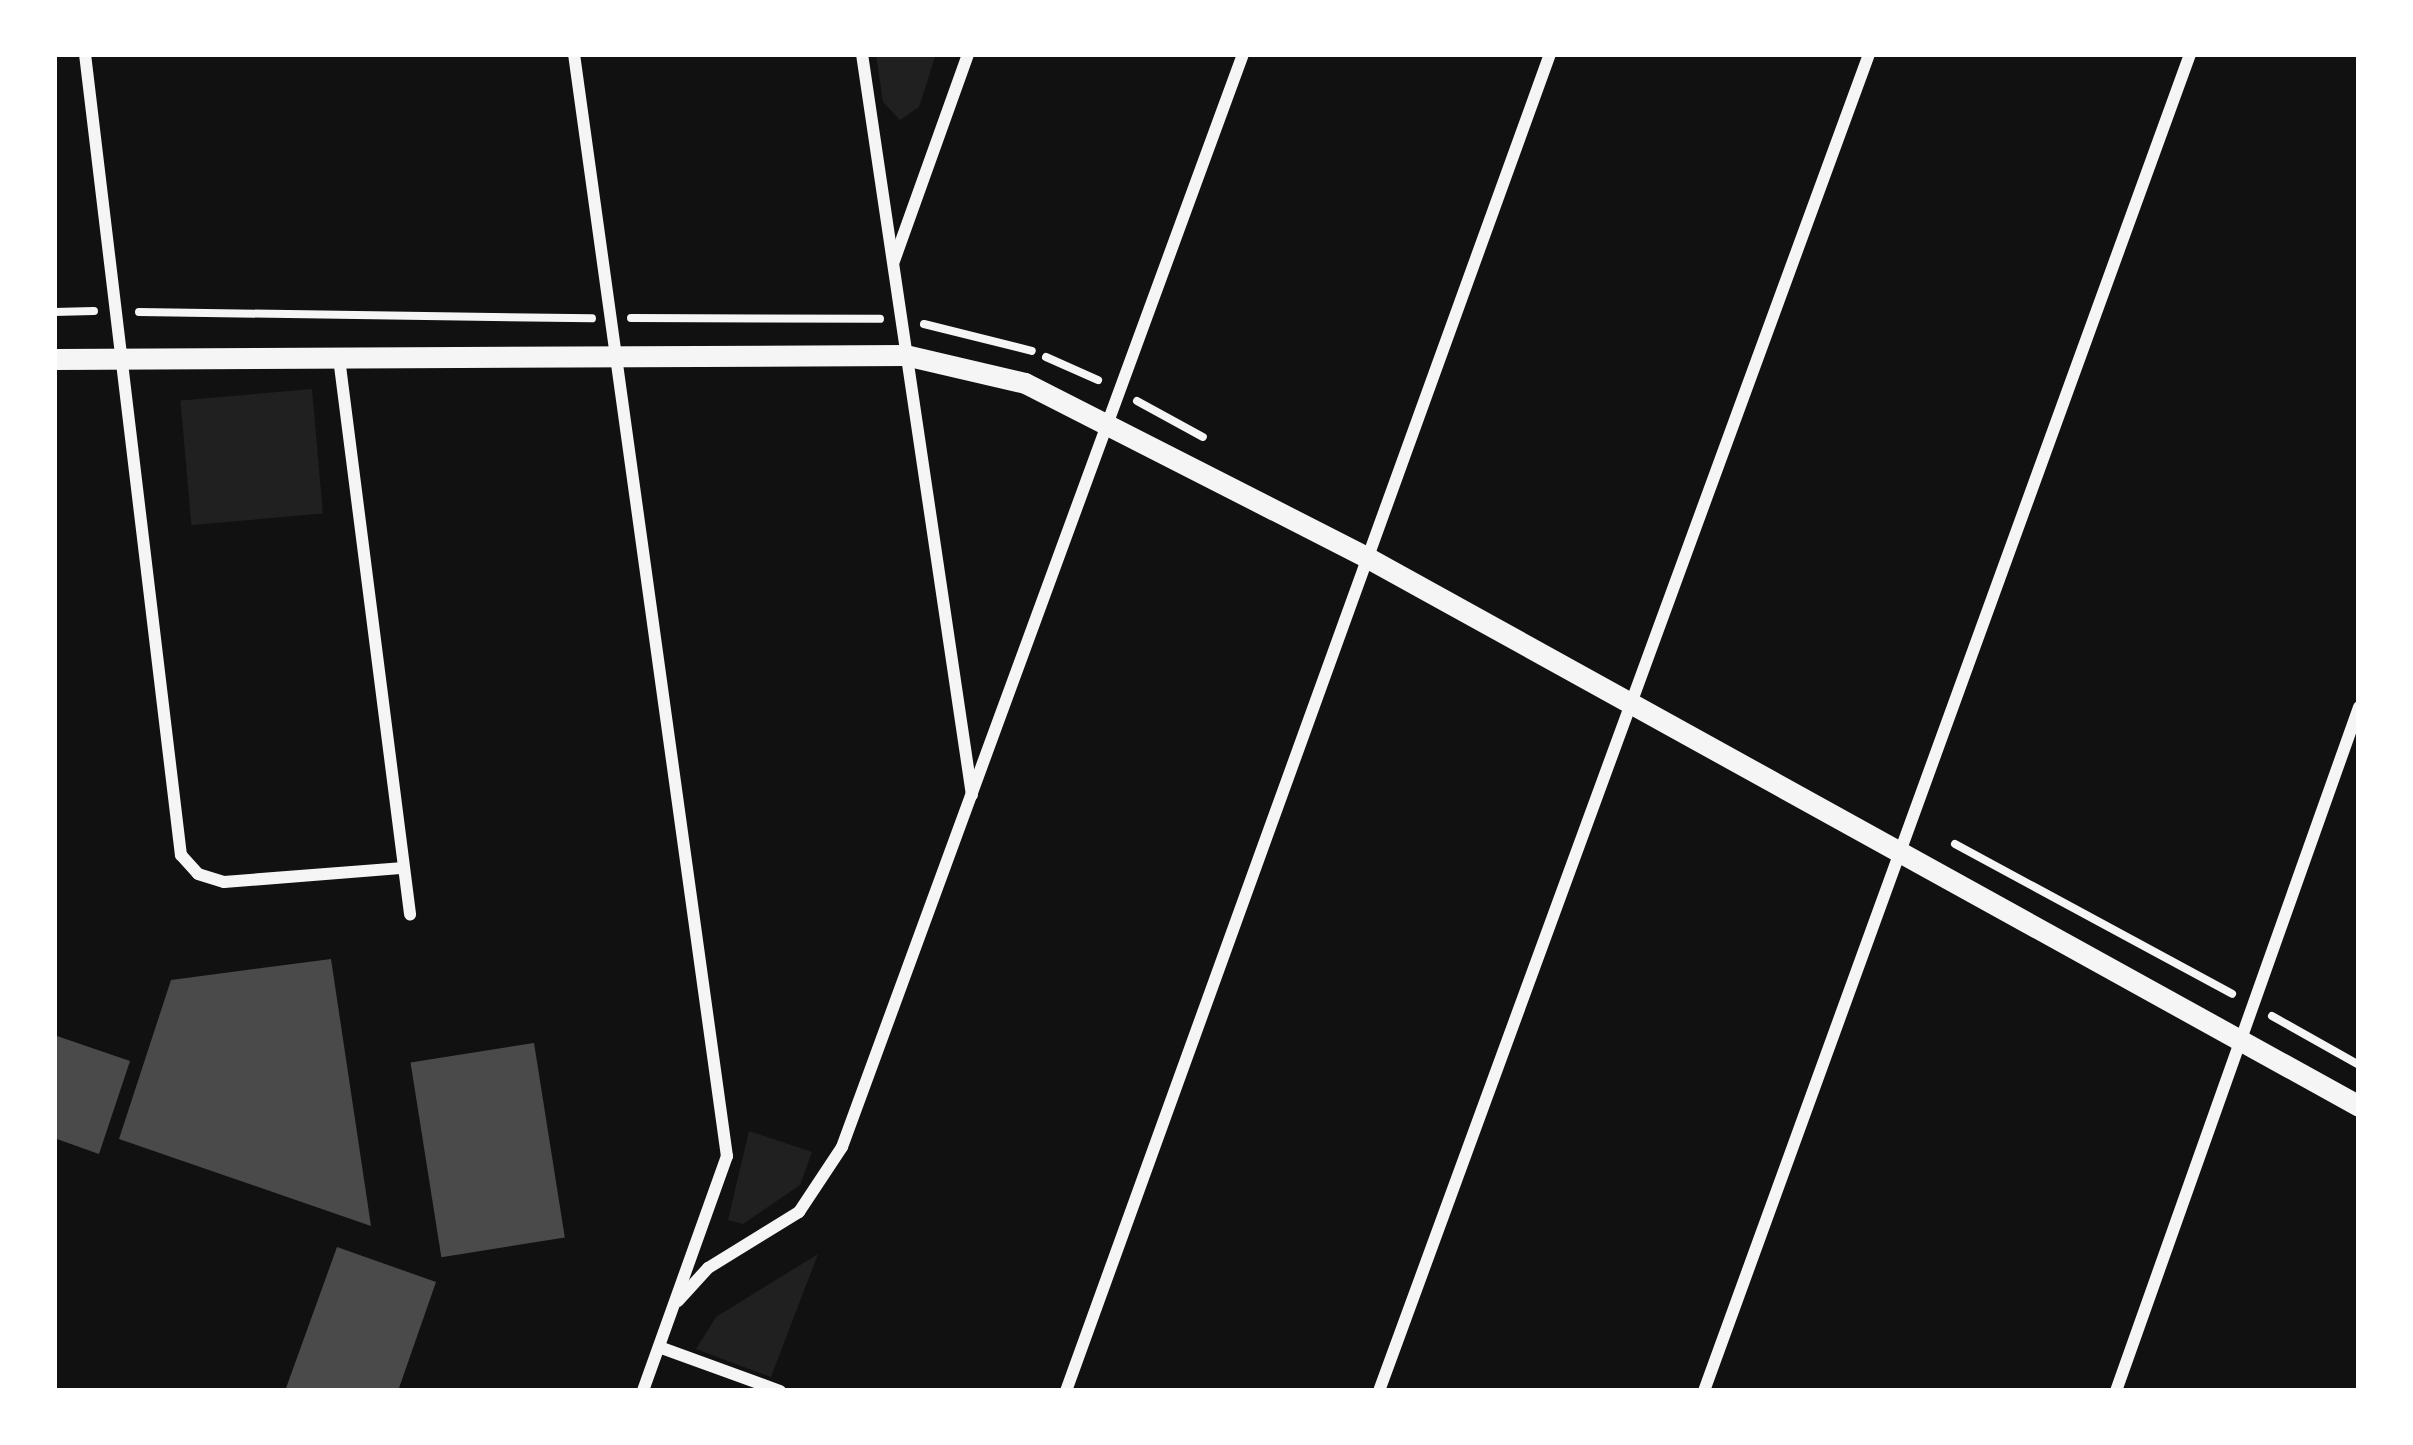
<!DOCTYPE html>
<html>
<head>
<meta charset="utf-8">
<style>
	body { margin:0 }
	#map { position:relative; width:2413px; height:1445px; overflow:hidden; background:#111; font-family:"Work Sans",sans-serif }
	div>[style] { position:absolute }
	.green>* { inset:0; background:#202020; transform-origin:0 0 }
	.building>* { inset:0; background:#4a4a4a; transform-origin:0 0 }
	.path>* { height:8px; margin:-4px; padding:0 4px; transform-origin:4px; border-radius:4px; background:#f5f5f5 }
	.minor>* { height:12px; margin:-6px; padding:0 6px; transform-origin:6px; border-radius:6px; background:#f5f5f5 }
	.tertiary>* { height:21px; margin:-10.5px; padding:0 10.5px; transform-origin:10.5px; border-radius:10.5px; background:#f5f5f5 }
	span { translate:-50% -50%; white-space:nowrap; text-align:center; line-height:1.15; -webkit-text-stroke:9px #fff; paint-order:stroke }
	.frame { position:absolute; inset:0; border:57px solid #fff; pointer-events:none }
</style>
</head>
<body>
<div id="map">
	<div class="green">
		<i style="clip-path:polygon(876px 54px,936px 54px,919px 107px,900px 120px,883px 102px)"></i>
		<i style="left:312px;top:389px;width:125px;height:132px;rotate:85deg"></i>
		<i style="clip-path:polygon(749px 1131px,812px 1152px,800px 1185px,743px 1224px,728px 1220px)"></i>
		<i style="clip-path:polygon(818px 1254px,771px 1377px,696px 1349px,716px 1317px)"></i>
	</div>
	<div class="building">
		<i style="clip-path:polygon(331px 959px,371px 1226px,119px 1139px,171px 980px)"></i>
		<i style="clip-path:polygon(54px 1035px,130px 1061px,99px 1154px,54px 1138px)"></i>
		<i style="left:534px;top:1043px;width:197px;height:125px;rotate:81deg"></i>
		<i style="clip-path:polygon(337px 1247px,436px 1282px,398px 1391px,285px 1391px)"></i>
	</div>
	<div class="path">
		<i style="left:54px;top:312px;width:40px;rotate:-1.4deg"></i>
		<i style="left:139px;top:312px;width:453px;rotate:0.8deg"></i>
		<i style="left:631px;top:318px;width:249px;rotate:0.2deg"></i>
		<i style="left:924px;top:324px;width:111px;rotate:14deg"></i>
		<i style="left:1046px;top:357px;width:57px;rotate:23.9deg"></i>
		<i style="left:1137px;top:401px;width:75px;rotate:28.6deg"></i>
		<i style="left:1955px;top:844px;width:315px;rotate:28.4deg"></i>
		<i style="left:2272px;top:1016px;width:100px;rotate:29.4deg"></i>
	</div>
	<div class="minor">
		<i style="left:85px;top:54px;width:807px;rotate:83.17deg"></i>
		<i style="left:181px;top:855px;width:25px;rotate:48deg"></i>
		<i style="left:198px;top:874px;width:27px;rotate:17deg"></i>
		<i style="left:224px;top:882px;width:180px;rotate:-4.5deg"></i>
		<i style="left:574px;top:54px;width:1113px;rotate:82.1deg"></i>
		<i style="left:727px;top:1156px;width:250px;rotate:109.7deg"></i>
		<i style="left:862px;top:54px;width:749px;rotate:81.56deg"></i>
		<i style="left:894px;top:261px;width:220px;rotate:-70.3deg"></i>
		<i style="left:339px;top:358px;width:561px;rotate:82.72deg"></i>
		<i style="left:678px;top:1301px;width:45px;rotate:-47.7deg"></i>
		<i style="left:708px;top:1268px;width:107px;rotate:-31.6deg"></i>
		<i style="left:799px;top:1212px;width:78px;rotate:-56.5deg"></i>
		<i style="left:842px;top:1147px;width:1164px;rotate:-69.85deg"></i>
		<i style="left:659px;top:1347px;width:129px;rotate:20deg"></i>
		<i style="left:1066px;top:1391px;width:1422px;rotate:-70.1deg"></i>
		<i style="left:1379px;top:1391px;width:1424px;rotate:-69.87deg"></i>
		<i style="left:1704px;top:1391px;width:1423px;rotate:-70.02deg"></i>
		<i style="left:2116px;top:1391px;width:726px;rotate:-70.44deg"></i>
	</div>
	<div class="tertiary">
		<i style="left:54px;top:359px;width:851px;rotate:-0.27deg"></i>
		<i style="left:905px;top:355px;width:123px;rotate:13.1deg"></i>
		<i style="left:1025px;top:383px;width:385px;rotate:27deg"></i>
		<i style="left:1368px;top:558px;width:1132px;rotate:28.94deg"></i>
	</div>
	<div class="frame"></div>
</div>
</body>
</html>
